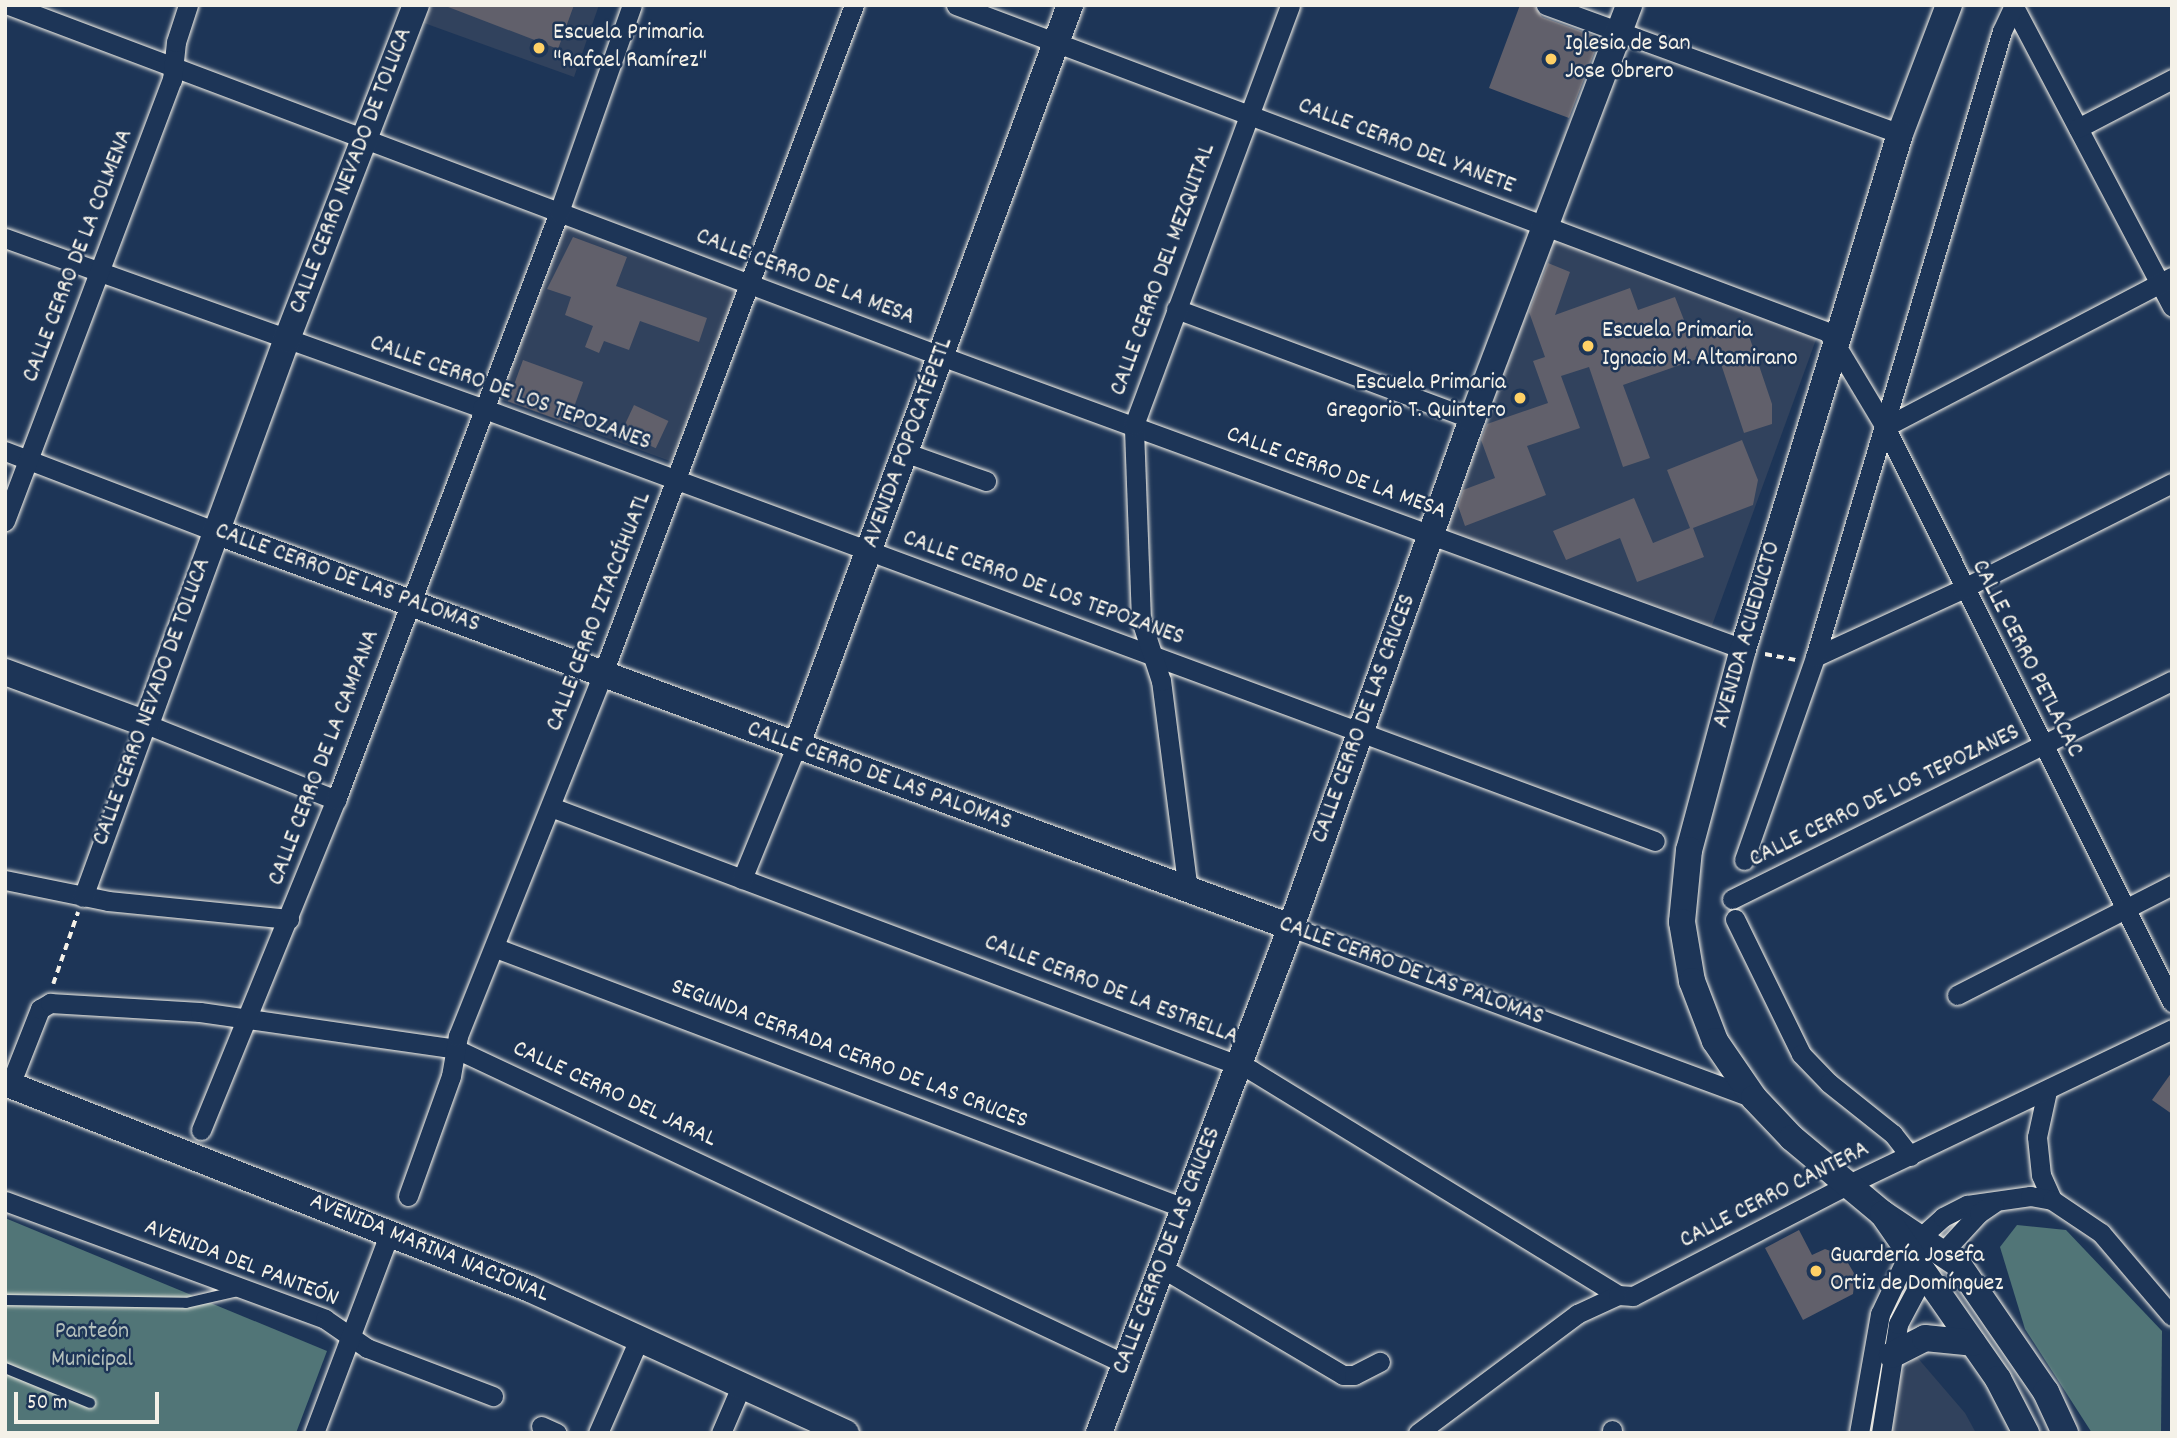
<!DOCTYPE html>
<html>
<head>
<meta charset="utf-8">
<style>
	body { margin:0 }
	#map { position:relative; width:2177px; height:1438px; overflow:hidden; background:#1d3557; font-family:Dekko,sans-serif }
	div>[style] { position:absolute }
	.built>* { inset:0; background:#31425d; transform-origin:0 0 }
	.green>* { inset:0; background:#517577 }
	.building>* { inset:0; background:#61606b; transform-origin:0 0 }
	.path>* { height:3.5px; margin-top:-1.75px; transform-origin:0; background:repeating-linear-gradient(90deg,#f4f1e8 0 7px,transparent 0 12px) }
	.roads { filter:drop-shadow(0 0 2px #f4f1e8) drop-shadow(0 0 2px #f4f1e8) }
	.lane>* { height:10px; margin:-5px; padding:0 5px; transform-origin:5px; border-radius:5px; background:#1d3557 }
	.street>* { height:19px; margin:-9.5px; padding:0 9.5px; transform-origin:9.5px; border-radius:9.5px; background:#1d3557 }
	.secondary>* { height:26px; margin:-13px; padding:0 13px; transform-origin:13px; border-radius:13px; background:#1d3557 }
	.dots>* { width:19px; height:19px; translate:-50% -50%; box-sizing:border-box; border:4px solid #1d3557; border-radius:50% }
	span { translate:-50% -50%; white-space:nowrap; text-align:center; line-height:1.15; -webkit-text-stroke:5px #1d3557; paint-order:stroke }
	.poi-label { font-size:24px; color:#f4f1e8 }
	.left { translate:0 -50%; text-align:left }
	.right { translate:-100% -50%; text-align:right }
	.street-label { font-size:24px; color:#f4f1e8 }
	.park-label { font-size:24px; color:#b3bfbb }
	.frame { position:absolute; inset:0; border:7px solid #f4f1e8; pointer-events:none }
	.scale { position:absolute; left:14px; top:1392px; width:145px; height:32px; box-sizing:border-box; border:4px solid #f4f1e8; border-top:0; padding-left:9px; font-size:21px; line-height:24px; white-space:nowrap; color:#f4f1e8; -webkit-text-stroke:5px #1d3557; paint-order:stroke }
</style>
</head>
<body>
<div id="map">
	<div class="built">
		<i style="clip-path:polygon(418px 5px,599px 5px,574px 77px,413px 19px)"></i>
		<i style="left:560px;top:224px;width:191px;height:185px;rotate:20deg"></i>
		<i style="left:1543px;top:233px;width:293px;height:312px;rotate:20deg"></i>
		<i style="clip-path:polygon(1916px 1356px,1965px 1413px,1976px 1433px,1887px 1433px,1894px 1381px)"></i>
	</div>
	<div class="green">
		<i style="clip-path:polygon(5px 1218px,327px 1351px,296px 1433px,5px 1433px)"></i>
		<i style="clip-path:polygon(2017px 1225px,2066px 1230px,2162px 1331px,2161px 1433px,2092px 1433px,2025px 1329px,2000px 1247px)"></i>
	</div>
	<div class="building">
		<i style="clip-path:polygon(443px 5px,574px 5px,558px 49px)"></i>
		<i style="clip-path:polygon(1520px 5px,1534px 5px,1542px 17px,1600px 38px,1569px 118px,1489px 88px)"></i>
		<i style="clip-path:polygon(573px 237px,627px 257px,616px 286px,707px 318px,699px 342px,640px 321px,629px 350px,604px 341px,599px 353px,585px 347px,593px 326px,565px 315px,571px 297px,547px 289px)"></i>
		<i style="clip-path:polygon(1548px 263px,1570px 272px,1555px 315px,1630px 288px,1638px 310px,1675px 297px,1691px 338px,1744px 321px,1772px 404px,1772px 424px,1744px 433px,1717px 352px,1623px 385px,1650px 458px,1623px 467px,1589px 367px,1561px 376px,1580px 428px,1527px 446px,1546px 495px,1465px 526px,1458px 506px,1463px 490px,1495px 478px,1481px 440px,1487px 424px,1548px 403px,1533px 361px,1545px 357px,1529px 312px)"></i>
		<i style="left:523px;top:360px;width:64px;height:44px;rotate:20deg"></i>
		<i style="left:634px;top:405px;width:38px;height:30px;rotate:25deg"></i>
		<i style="clip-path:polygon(1742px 440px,1758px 480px,1753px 505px,1693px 528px,1704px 557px,1637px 582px,1620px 538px,1566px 560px,1553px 531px,1634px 498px,1653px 543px,1690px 528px,1667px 470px)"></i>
		<i style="clip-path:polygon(2172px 1072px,2172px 1114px,2152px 1100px)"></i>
		<i style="clip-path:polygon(1799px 1230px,1812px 1255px,1825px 1249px,1844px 1256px,1855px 1275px,1853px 1294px,1803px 1320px,1765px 1248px)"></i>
	</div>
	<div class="path">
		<i style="left:1765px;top:654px;width:31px;rotate:11deg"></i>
		<i style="left:53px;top:984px;width:76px;rotate:-70.9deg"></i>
	</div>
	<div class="roads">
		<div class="lane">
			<i style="left:5px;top:1300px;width:181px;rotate:0.9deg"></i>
			<i style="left:186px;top:1303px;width:53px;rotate:-13deg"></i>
			<i style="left:5px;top:1368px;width:92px;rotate:22.4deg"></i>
		</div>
		<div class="street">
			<i style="left:9px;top:5px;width:996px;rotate:20.64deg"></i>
			<i style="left:941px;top:356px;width:854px;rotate:20.07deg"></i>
			<i style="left:956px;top:5px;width:931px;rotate:20.56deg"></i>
			<i style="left:1828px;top:332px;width:111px;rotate:59deg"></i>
			<i style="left:1885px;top:427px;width:643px;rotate:63.47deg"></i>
			<i style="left:1546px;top:5px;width:377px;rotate:20deg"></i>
			<i style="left:2013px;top:5px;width:341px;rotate:62.2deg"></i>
			<i style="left:2078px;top:128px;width:106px;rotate:-27.5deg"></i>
			<i style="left:5px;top:238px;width:506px;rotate:19.62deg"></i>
			<i style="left:482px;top:408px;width:1250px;rotate:20.26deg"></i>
			<i style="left:1176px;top:309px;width:316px;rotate:20.4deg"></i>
			<i style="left:1885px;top:427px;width:324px;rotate:-27.6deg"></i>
			<i style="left:5px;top:451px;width:225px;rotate:20.9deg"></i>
			<i style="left:904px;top:452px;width:87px;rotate:19.5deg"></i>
			<i style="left:5px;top:521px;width:472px;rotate:-69.3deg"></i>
			<i style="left:172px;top:80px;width:38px;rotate:-84deg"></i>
			<i style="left:176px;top:42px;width:39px;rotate:-72deg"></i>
			<i style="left:1815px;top:657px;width:162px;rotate:-24.8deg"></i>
			<i style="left:1962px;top:589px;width:235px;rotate:-26.8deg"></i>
			<i style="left:551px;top:807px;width:748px;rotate:20.59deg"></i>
			<i style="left:1251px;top:1070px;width:430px;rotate:31.5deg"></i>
			<i style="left:1744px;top:860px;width:215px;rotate:-70.7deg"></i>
			<i style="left:1815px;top:657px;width:653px;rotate:-73.37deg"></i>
			<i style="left:2002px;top:31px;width:29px;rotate:-65deg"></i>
			<i style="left:742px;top:879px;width:143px;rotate:-67.8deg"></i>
			<i style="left:5px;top:880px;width:105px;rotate:11.5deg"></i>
			<i style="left:108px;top:901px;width:182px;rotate:5.7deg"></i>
			<i style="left:1188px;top:891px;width:212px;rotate:-97.3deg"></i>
			<i style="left:1161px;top:681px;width:64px;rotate:-108.2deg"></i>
			<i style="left:1141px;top:620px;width:195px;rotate:-92.1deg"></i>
			<i style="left:1134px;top:425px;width:448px;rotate:-69.6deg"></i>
			<i style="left:83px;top:897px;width:184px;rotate:-70deg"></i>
			<i style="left:146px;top:724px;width:205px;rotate:21.8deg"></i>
			<i style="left:1732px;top:899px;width:491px;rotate:-26.4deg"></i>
			<i style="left:1735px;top:919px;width:150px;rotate:63.9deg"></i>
			<i style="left:1801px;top:1054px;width:40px;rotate:46deg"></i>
			<i style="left:1829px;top:1083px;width:82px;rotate:38.6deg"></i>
			<i style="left:1893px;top:1134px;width:28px;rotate:52deg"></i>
			<i style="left:1291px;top:927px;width:494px;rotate:20.3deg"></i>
			<i style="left:496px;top:948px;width:735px;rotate:20.7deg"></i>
			<i style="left:1957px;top:995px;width:242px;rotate:-27.1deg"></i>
			<i style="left:10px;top:1085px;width:82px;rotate:-68.5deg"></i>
			<i style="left:40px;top:1009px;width:12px;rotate:-31deg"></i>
			<i style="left:50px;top:1003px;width:150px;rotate:3.4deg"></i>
			<i style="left:200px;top:1012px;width:259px;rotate:8.2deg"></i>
			<i style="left:456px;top:1049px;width:739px;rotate:25.21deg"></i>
			<i style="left:2047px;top:1091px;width:47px;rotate:102.3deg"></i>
			<i style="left:2037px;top:1137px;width:38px;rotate:84deg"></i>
			<i style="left:2041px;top:1175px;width:27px;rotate:66deg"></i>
			<i style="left:201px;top:1130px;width:357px;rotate:-67.8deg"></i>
			<i style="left:336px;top:800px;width:629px;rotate:-69.23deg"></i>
			<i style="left:559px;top:212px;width:219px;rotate:-70.6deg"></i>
			<i style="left:408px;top:1196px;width:127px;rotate:-70.3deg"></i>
			<i style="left:451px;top:1076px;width:41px;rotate:-80.1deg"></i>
			<i style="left:458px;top:1036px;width:391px;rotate:-68.2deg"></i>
			<i style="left:603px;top:673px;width:714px;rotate:-69.41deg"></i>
			<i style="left:5px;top:1201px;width:341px;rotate:20.2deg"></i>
			<i style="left:325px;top:1319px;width:51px;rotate:34.6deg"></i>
			<i style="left:367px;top:1348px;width:135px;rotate:20.9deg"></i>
			<i style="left:1922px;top:1236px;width:28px;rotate:-42deg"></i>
			<i style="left:1943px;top:1217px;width:27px;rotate:-27deg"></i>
			<i style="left:1967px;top:1205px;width:64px;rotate:-8.1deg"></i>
			<i style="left:2030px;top:1196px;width:22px;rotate:10deg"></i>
			<i style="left:2052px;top:1200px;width:59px;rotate:34deg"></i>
			<i style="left:2101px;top:1233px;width:109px;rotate:49.5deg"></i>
			<i style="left:1944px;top:1251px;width:52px;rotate:-47.4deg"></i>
			<i style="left:1979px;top:1213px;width:18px;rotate:-34deg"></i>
			<i style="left:1162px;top:1268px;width:210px;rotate:30.6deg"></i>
			<i style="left:1343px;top:1375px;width:11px"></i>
			<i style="left:1354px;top:1375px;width:29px;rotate:-27deg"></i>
			<i style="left:541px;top:1426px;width:17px;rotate:24deg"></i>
			<i style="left:1612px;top:1430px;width:3px;rotate:90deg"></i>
			<i style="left:314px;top:1433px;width:215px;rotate:-69.3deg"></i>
			<i style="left:598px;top:1433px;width:105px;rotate:-66.4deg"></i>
			<i style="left:721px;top:1433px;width:53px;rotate:-66.8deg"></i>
			<i style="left:1418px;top:1433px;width:199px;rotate:-36.8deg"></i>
			<i style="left:1577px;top:1314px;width:45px;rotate:-24.9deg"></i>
			<i style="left:1618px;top:1295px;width:15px;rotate:4deg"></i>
			<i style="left:1633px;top:1296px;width:246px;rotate:-27.4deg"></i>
			<i style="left:1851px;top:1183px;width:356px;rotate:-25.6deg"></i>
			<i style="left:1859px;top:1433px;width:121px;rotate:-80deg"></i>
			<i style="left:1880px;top:1314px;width:65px;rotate:-64.6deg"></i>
			<i style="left:1881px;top:1433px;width:110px;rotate:-81.1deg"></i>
			<i style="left:1898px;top:1324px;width:53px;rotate:-62deg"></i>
		</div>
		<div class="secondary">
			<i style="left:1949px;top:5px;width:138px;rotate:110.8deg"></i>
			<i style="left:1900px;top:134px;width:538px;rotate:106.95deg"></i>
			<i style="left:1743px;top:649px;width:208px;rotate:105deg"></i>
			<i style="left:1689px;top:850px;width:72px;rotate:95.6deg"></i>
			<i style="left:1682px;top:922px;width:60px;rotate:80.4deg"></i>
			<i style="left:1692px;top:981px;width:64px;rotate:69deg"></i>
			<i style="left:1715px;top:1041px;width:69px;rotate:55.6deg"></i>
			<i style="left:1754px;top:1098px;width:55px;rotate:46.5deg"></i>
			<i style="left:1792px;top:1138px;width:117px;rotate:39.8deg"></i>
			<i style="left:1882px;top:1213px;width:92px;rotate:33.9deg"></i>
			<i style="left:1958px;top:1264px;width:155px;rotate:55.5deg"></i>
			<i style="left:2046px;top:1392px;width:45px;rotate:65.1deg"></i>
			<i style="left:215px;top:531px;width:1147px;rotate:20.21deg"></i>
			<i style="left:5px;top:672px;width:150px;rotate:20.2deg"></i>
			<i style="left:146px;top:724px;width:410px;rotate:-69.9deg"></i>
			<i style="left:287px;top:339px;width:358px;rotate:-68.9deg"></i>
			<i style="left:796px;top:747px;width:791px;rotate:-69.73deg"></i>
			<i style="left:5px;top:1083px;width:564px;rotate:21.42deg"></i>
			<i style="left:530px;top:1289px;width:347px;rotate:24.5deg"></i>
			<i style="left:1883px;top:1214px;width:201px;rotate:55.1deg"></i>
			<i style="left:1998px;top:1379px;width:61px;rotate:62.6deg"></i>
			<i style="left:1892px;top:1355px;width:37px;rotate:-27deg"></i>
			<i style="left:1925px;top:1338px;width:48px;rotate:5.9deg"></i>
			<i style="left:1099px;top:1433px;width:541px;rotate:-69.22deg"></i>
			<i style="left:1291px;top:927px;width:539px;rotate:-70.39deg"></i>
			<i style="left:1472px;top:419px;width:443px;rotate:-69.2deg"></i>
		</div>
	</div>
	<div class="dots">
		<i style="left:539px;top:48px;background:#ffd166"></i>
		<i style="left:1551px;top:59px;background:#ffd166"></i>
		<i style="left:1588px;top:346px;background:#ffd166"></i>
		<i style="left:1520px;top:398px;background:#ffd166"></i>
		<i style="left:1816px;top:1271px;background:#ffd166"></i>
	</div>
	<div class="poi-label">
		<span class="left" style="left:553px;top:48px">Escuela Primaria<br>"Rafael Ramírez"</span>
		<span class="left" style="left:1565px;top:59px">Iglesia de San<br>Jose Obrero</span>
		<span class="left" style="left:1602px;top:346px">Escuela Primaria<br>Ignacio M. Altamirano</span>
		<span class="right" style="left:1506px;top:398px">Escuela Primaria<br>Gregorio T. Quintero</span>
		<span class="left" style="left:1830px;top:1271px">Guardería Josefa<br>Ortiz de Domínguez</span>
	</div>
	<div class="street-label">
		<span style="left:1406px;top:147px;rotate:21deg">CALLE CERRO DEL YANETE</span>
		<span style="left:352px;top:171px;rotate:-69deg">CALLE CERRO NEVADO DE TOLUCA</span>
		<span style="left:79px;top:256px;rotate:-69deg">CALLE CERRO DE LA COLMENA</span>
		<span style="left:1164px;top:270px;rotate:-70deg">CALLE CERRO DEL MEZQUITAL</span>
		<span style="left:805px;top:278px;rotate:21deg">CALLE CERRO DE LA MESA</span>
		<span style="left:510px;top:394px;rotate:20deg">CALLE CERRO DE LOS TEPOZANES</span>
		<span style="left:909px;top:443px;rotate:-70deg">AVENIDA POPOCATÉPETL</span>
		<span style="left:1336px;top:474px;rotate:20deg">CALLE CERRO DE LA MESA</span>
		<span style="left:347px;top:579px;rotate:20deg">CALLE CERRO DE LAS PALOMAS</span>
		<span style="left:1043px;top:589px;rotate:20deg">CALLE CERRO DE LOS TEPOZANES</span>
		<span style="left:600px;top:612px;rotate:-69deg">CALLE CERRO IZTACCÍHUATL</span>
		<span style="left:1748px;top:635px;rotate:-74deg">AVENIDA ACUEDUCTO</span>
		<span style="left:2026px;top:659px;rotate:63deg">CALLE CERRO PETLACAC</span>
		<span style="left:153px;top:702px;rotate:-70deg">CALLE CERRO NEVADO DE TOLUCA</span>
		<span style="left:1365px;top:719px;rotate:-70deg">CALLE CERRO DE LAS CRUCES</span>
		<span style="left:325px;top:758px;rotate:-69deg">CALLE CERRO DE LA CAMPANA</span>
		<span style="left:879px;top:777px;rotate:20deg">CALLE CERRO DE LAS PALOMAS</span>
		<span style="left:1885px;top:797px;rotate:-26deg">CALLE CERRO DE LOS TEPOZANES</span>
		<span style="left:1411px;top:972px;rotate:20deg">CALLE CERRO DE LAS PALOMAS</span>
		<span style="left:1111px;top:991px;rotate:21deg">CALLE CERRO DE LA ESTRELLA</span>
		<span style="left:849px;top:1055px;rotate:21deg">SEGUNDA CERRADA CERRO DE LAS CRUCES</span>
		<span style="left:614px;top:1095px;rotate:25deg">CALLE CERRO DEL JARAL</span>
		<span style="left:1775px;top:1196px;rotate:-27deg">CALLE CERRO CANTERA</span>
		<span style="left:429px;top:1249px;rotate:22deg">AVENIDA MARINA NACIONAL</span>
		<span style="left:1168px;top:1251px;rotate:-69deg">CALLE CERRO DE LAS CRUCES</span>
		<span style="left:241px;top:1264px;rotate:21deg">AVENIDA DEL PANTEÓN</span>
	</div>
	<div class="park-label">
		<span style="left:92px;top:1347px">Panteón<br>Municipal</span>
	</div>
	<div class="frame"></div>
	<div class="scale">50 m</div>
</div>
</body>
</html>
